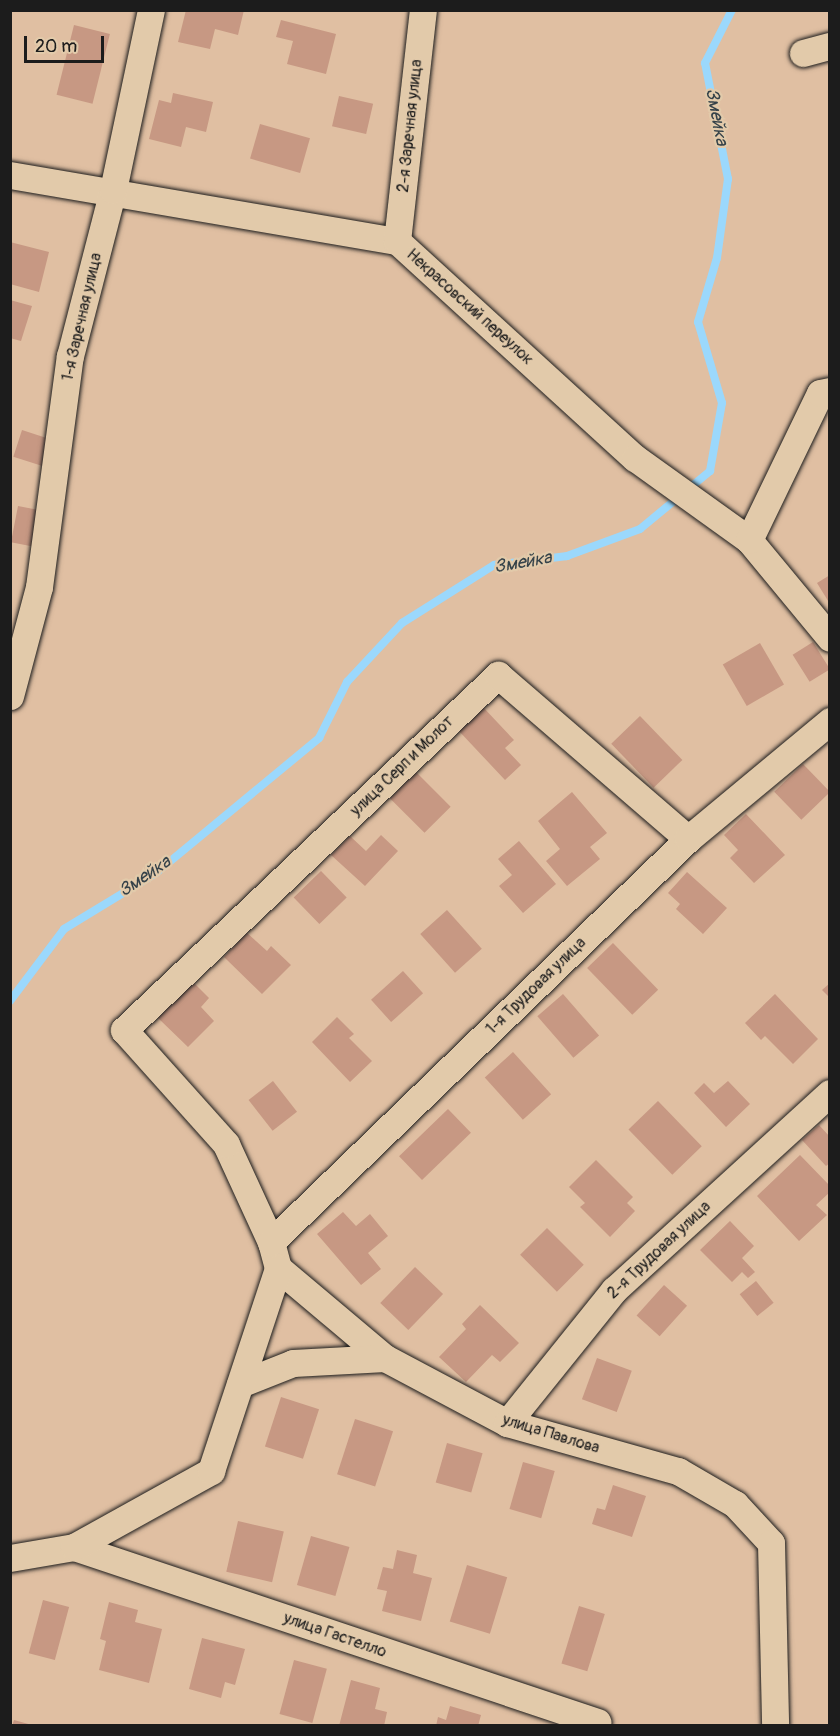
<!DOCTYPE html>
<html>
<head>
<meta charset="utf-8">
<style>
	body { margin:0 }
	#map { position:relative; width:840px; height:1736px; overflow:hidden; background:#e0bfa2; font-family:Pangolin,sans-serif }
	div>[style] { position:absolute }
	.stream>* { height:8px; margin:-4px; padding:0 4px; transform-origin:4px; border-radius:4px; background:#9bd8fc }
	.building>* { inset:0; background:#c79883; transform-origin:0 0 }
	.roads { filter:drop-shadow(0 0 2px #1c1c1c) drop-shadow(0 0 2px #1c1c1c) }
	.minor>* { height:27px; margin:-13.5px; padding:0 13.5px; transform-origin:13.5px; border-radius:13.5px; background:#e2caaa }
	span { translate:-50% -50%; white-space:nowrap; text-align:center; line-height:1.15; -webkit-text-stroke:4.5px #e2caaa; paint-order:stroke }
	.street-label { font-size:16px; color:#1c1c1c }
	.water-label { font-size:18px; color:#354249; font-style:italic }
	.frame { position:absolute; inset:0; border:12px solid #1c1c1c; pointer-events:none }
	.scale { position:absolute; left:24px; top:36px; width:80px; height:27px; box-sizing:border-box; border:3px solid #1c1c1c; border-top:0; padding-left:8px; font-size:18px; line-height:21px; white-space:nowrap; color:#1c1c1c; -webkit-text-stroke:4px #e2caaa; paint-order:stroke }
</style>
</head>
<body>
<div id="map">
	<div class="stream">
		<i style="left:10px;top:1001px;width:90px;rotate:-53.1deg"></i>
		<i style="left:64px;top:929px;width:108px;rotate:-31.3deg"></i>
		<i style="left:156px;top:873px;width:212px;rotate:-39.6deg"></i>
		<i style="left:319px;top:738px;width:63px;rotate:-63.4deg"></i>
		<i style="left:347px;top:682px;width:81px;rotate:-47deg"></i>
		<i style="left:402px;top:623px;width:109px;rotate:-32.2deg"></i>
		<i style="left:494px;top:565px;width:74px;rotate:-7deg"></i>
		<i style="left:567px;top:556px;width:78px;rotate:-20.3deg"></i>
		<i style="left:640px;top:529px;width:91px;rotate:-39.6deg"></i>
		<i style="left:710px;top:471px;width:69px;rotate:-80deg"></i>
		<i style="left:722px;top:403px;width:84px;rotate:-106.5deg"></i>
		<i style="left:698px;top:322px;width:67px;rotate:-73.5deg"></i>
		<i style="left:717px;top:258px;width:80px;rotate:-82.1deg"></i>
		<i style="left:728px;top:179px;width:118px;rotate:-101.2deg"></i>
		<i style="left:705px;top:63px;width:59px;rotate:-63deg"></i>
	</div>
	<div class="building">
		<i style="clip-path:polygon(186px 10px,244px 10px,238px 35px,215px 29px,210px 49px,178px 42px)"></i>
		<i style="clip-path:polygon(281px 20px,336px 34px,326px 74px,287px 64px,293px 41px,276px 37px)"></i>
		<i style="left:74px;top:25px;width:37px;height:72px;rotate:14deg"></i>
		<i style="clip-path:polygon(173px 93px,213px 102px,206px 132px,186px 127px,181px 147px,149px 139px,159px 100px,171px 103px)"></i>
		<i style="left:339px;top:96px;width:35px;height:31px;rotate:13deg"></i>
		<i style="left:260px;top:124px;width:52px;height:36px;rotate:16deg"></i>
		<i style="clip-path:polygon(10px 242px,49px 252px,39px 292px,10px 284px)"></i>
		<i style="clip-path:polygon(10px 300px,32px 306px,21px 341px,10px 338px)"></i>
		<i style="left:22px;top:430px;width:33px;height:28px;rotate:18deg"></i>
		<i style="left:18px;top:506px;width:21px;height:37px;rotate:11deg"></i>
		<i style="clip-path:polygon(830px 575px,830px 604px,817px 583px)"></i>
		<i style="left:813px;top:642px;width:32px;height:24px;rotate:58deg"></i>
		<i style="left:760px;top:643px;width:48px;height:43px;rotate:60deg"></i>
		<i style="clip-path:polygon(482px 706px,514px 740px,505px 748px,521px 765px,505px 780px,458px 730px)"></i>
		<i style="left:640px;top:716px;width:61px;height:40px;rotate:46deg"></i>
		<i style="left:803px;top:764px;width:39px;height:40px;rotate:46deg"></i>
		<i style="left:416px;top:772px;width:49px;height:37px;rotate:45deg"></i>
		<i style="clip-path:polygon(572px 792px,607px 833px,590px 847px,600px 859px,567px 886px,546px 861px,560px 849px,538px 821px)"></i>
		<i style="clip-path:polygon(746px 814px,785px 855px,754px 883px,730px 858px,738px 850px,724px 835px)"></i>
		<i style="clip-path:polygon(381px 835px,398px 851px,365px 886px,331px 855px,350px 836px,366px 851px)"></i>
		<i style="clip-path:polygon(519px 841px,556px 884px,523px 913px,499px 886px,512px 875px,498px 859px)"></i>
		<i style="left:321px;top:871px;width:37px;height:38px;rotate:46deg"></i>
		<i style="clip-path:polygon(687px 872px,727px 908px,703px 934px,676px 909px,680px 904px,668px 893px)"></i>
		<i style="left:447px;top:910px;width:52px;height:36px;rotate:48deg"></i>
		<i style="clip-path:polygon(247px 933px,267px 951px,271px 946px,291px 965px,262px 994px,224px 957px)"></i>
		<i style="left:613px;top:943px;width:65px;height:36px;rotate:46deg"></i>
		<i style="left:403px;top:971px;width:30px;height:43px;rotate:48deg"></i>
		<i style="clip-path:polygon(193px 982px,209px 998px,201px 1007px,214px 1021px,188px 1047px,158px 1018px)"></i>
		<i style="clip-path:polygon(830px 983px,830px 998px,822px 990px)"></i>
		<i style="left:563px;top:994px;width:55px;height:34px;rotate:49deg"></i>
		<i style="clip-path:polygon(775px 994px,818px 1039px,793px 1064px,765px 1036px,761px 1040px,745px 1023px)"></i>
		<i style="clip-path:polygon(337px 1017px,354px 1034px,349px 1038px,372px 1061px,350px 1082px,312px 1042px)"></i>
		<i style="left:513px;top:1052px;width:57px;height:38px;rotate:48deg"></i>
		<i style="left:273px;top:1081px;width:39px;height:31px;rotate:52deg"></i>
		<i style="clip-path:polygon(728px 1081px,750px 1104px,726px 1127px,694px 1093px,704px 1083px,714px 1093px)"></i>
		<i style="left:658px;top:1101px;width:63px;height:41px;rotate:46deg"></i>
		<i style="left:448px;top:1109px;width:33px;height:68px;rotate:46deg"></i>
		<i style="clip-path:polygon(819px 1125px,830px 1137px,830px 1163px,826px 1166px,802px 1140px)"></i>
		<i style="clip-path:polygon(800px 1155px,830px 1186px,830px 1192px,816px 1205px,827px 1215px,799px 1241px,757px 1196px)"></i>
		<i style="clip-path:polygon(596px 1160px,633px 1197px,627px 1203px,635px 1211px,610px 1237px,580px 1207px,585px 1203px,569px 1187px)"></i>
		<i style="clip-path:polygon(343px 1212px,356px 1226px,370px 1214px,388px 1236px,368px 1253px,381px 1269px,361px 1285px,317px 1234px)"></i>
		<i style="clip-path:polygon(730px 1221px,754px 1246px,742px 1258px,755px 1272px,748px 1278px,742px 1272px,732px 1282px,700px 1250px)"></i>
		<i style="left:547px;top:1228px;width:52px;height:38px;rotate:45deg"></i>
		<i style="left:415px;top:1267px;width:39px;height:50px;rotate:44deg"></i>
		<i style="left:756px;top:1281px;width:28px;height:21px;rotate:51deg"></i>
		<i style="left:664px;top:1285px;width:31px;height:41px;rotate:42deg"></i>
		<i style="clip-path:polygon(480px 1305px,519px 1343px,500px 1362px,492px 1355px,466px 1382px,439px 1357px,466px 1329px,462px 1324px)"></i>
		<i style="left:597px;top:1358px;width:37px;height:44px;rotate:20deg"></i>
		<i style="left:281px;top:1397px;width:40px;height:52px;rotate:18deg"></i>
		<i style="left:355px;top:1419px;width:40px;height:58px;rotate:18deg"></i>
		<i style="left:447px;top:1443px;width:37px;height:41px;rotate:16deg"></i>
		<i style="left:523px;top:1462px;width:33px;height:49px;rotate:16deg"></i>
		<i style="clip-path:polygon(613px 1485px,646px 1496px,632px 1537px,592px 1524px,597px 1508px,605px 1510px)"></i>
		<i style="left:238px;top:1521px;width:47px;height:52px;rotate:13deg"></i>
		<i style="left:311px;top:1536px;width:40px;height:51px;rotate:16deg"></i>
		<i style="clip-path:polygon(397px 1550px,417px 1555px,413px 1573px,432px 1578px,421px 1621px,382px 1611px,387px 1591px,377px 1589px,383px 1567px,393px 1569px)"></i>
		<i style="left:467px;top:1565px;width:42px;height:59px;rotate:17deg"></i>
		<i style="left:43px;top:1600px;width:27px;height:55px;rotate:15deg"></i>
		<i style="clip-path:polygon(109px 1602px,138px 1610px,135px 1622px,162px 1629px,149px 1683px,99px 1670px,106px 1641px,100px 1639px)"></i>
		<i style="left:579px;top:1606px;width:27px;height:60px;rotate:17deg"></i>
		<i style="clip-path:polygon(202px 1638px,245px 1649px,235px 1685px,225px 1682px,221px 1698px,189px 1689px)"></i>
		<i style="left:294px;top:1660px;width:34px;height:56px;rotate:15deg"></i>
		<i style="clip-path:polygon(351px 1680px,380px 1688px,375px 1709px,387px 1712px,384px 1726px,339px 1726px)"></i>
		<i style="clip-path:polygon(450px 1706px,481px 1715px,478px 1726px,436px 1726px,438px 1717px,446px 1720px)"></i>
		<i style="clip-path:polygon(14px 1720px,32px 1725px,32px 1726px,12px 1726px)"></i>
	</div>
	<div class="roads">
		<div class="minor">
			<i style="left:803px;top:53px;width:28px;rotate:-15deg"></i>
			<i style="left:10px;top:175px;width:393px;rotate:9.7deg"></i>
			<i style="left:397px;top:241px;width:322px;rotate:42.4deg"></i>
			<i style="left:635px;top:458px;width:140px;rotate:35.7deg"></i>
			<i style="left:749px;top:540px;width:127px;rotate:50.4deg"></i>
			<i style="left:397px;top:241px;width:232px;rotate:-83.6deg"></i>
			<i style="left:749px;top:540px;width:163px;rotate:-64.2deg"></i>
			<i style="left:820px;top:393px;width:10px;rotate:-11deg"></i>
			<i style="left:10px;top:696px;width:113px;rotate:-75.1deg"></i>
			<i style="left:39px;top:587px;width:233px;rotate:-82.4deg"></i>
			<i style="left:70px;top:356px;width:171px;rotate:-75.5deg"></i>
			<i style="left:113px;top:190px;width:184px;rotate:-78.1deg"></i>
			<i style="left:271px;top:1242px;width:108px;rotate:-114.7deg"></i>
			<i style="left:226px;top:1144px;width:153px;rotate:-131.8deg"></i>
			<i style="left:124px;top:1030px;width:516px;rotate:-43.51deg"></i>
			<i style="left:498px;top:675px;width:251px;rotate:40.8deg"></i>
			<i style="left:278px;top:1268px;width:27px;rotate:-105deg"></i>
			<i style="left:271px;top:1242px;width:580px;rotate:-44.02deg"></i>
			<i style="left:688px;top:839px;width:185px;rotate:-39.7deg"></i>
			<i style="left:278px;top:1268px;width:140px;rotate:40.1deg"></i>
			<i style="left:385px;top:1358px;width:138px;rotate:28deg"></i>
			<i style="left:507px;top:1423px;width:178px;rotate:15.7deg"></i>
			<i style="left:678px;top:1471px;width:66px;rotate:30.1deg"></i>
			<i style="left:735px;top:1504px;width:53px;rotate:47.3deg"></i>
			<i style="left:771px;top:1543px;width:183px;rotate:88.7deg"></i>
			<i style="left:240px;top:1384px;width:57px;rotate:-21.6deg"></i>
			<i style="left:293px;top:1363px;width:92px;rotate:-3.1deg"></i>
			<i style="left:507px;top:1423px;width:171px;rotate:-51.2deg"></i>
			<i style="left:614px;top:1290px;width:292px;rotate:-42.4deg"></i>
			<i style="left:74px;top:1547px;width:552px;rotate:18.5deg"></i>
			<i style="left:10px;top:1558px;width:65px;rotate:-9.8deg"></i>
			<i style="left:74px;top:1547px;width:157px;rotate:-29deg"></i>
			<i style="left:211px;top:1471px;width:214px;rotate:-71.7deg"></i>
		</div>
	</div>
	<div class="street-label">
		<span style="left:410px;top:126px;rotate:-84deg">2-я Заречная улица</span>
		<span style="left:470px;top:307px;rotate:42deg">Некрасовский переулок</span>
		<span style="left:82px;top:317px;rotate:-77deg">1-я Заречная улица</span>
		<span style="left:402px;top:766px;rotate:-44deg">улица Серп и Молот</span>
		<span style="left:536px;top:986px;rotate:-44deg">1-я Трудовая улица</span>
		<span style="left:659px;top:1250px;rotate:-43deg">2-я Трудовая улица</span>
		<span style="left:551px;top:1434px;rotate:17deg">улица Павлова</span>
		<span style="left:335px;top:1635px;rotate:19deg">улица Гастелло</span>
	</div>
	<div class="water-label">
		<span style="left:716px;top:117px;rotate:79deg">Змейка</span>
		<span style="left:523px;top:563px;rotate:-10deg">Змейка</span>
		<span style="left:145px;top:877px;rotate:-34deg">Змейка</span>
	</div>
	<div class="frame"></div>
	<div class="scale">20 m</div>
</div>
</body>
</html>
